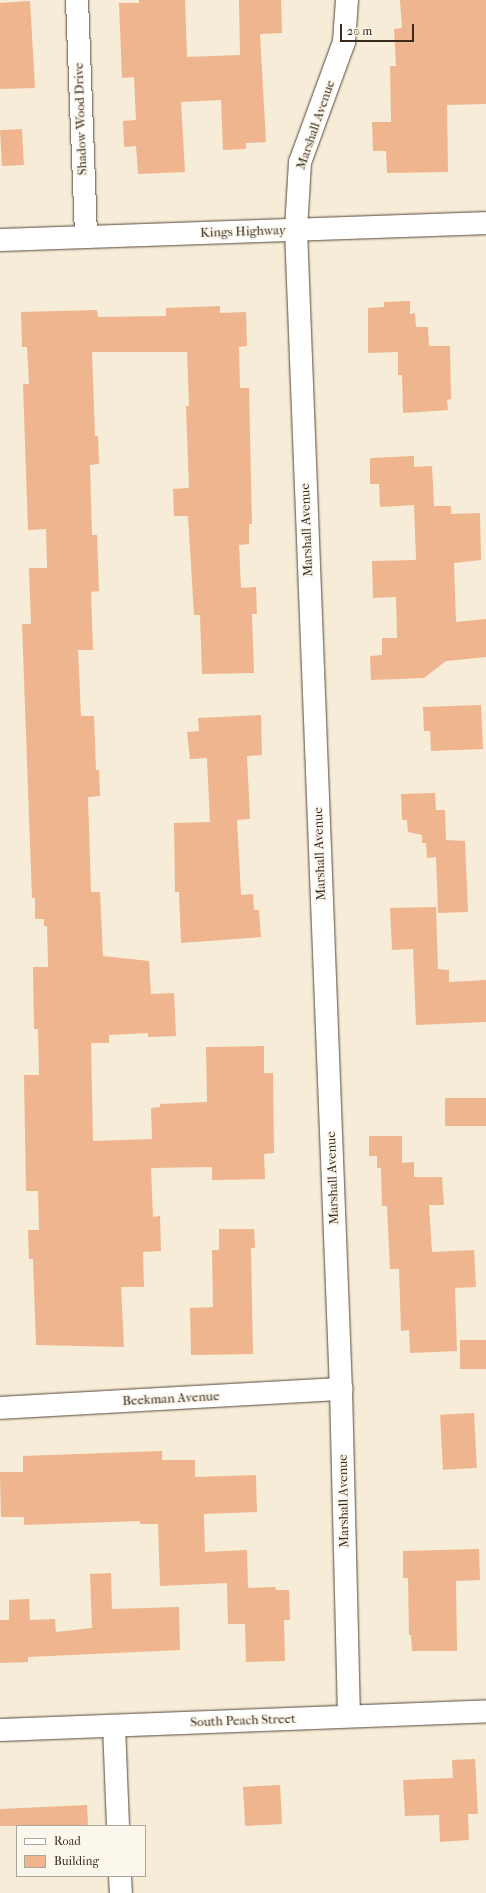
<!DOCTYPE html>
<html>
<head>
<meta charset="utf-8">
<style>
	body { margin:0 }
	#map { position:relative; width:486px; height:1893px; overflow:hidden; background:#f6ecd7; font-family:"IM FELL French Canon",serif }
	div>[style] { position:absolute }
	.building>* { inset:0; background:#eeb58f; transform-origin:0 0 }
	.roads { filter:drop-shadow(0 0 1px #57473a) drop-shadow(0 0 1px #57473a) }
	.street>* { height:22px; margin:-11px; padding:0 11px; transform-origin:11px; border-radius:11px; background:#fff }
	.secondary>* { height:22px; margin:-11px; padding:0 11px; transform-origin:11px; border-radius:11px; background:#fff }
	span { translate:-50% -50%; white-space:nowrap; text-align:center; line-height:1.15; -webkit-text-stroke:3.5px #fbf7ec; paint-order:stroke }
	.street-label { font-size:13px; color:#3b2a1e }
	.legend { position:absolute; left:16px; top:1825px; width:130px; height:52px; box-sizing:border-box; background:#fbf7ec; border:1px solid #aea59a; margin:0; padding:5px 7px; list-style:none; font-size:12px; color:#3b2a1e }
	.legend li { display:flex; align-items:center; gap:8px; height:20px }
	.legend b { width:20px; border:1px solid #aea59a }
	.scale { position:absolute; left:340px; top:24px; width:74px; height:18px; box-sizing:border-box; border:2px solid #3b2a1e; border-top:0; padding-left:5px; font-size:12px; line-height:14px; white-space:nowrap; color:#3b2a1e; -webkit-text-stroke:3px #fbf7ec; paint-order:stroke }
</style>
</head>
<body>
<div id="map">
	<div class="building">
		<i style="clip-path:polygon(139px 0,185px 0,187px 57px,240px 55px,239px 0,281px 0,282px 33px,260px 34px,266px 142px,246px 143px,246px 149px,223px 150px,221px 100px,181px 102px,185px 172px,138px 174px,136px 146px,124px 147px,123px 121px,136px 120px,134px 77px,122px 78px,119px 3px,139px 3px)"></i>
		<i style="clip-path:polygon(400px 0,486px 0,486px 104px,447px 105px,448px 172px,387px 173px,386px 151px,373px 151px,372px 122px,391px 122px,390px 66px,396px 66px,394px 29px,402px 28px)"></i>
		<i style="clip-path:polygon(30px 1px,35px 88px,0 89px,0 3px)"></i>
		<i style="left:22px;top:129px;width:36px;height:22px;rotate:87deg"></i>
		<i style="clip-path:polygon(410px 301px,410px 314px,415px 313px,416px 327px,428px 327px,429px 346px,450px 346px,451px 399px,447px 400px,448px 410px,403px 413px,402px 375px,398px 375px,398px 352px,368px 353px,368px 308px,384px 307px,384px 302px)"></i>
		<i style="clip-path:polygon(220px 306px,220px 313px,246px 312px,247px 346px,239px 347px,240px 388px,249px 388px,252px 524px,249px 524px,249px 544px,239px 545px,241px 588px,256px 587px,257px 614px,252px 614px,254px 673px,202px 674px,200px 615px,194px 615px,188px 516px,174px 516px,173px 489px,189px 488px,186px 406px,189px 406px,187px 352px,92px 352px,95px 436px,98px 436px,99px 464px,90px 465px,92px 535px,97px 535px,99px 591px,91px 592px,93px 650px,78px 650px,81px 716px,94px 716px,96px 770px,99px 770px,100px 796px,88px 797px,91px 892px,100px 892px,103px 956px,149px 961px,151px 994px,174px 993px,176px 1036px,148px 1037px,148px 1033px,109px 1035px,109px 1043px,91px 1043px,93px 1141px,152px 1139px,151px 1108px,160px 1107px,160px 1104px,207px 1102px,206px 1047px,264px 1046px,264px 1073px,273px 1073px,274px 1153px,264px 1154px,265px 1179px,212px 1180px,212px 1167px,151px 1168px,153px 1217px,160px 1216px,161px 1251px,143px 1252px,144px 1287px,121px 1287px,124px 1347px,36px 1345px,33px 1259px,29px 1259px,28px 1230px,39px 1230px,38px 1191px,26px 1191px,24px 1075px,39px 1075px,38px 1029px,34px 1029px,33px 967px,48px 967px,47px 926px,44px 926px,44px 919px,35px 919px,35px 898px,32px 898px,22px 624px,31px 624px,29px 568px,47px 568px,46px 529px,28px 530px,23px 384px,29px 384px,27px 347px,22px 347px,21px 312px,97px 310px,98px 317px,166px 316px,166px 308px)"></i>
		<i style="clip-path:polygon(414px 456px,414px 467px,432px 466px,434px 506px,451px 506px,451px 514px,480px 513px,481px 560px,454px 563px,456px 622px,486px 619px,486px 657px,446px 661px,424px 678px,371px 680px,370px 656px,382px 655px,382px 638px,397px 638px,396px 597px,373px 598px,372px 561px,416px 560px,414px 505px,380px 507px,379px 484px,370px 484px,370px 458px)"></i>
		<i style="clip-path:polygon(481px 705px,483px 749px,431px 751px,430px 731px,424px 731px,423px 707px)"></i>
		<i style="clip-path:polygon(261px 715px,262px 755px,247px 756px,250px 819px,237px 820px,241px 895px,253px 894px,254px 910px,259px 910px,261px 937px,181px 943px,179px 892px,175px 892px,174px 823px,210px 822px,207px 758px,190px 759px,187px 732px,199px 731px,198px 718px)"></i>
		<i style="clip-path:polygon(435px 793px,436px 810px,445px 810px,446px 840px,465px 841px,468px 912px,438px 913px,436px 857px,427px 858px,426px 843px,422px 843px,422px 835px,408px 832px,407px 820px,402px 820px,401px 794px)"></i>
		<i style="clip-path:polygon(436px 907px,438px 969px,449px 970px,449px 982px,486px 980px,486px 1022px,416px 1025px,413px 949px,392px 950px,390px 908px)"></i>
		<i style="left:486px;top:1098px;width:28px;height:41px;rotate:90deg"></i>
		<i style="clip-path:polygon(369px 1136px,402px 1136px,402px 1163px,414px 1162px,414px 1177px,442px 1177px,444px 1205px,429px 1205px,432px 1252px,474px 1250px,476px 1287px,455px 1288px,457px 1351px,410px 1353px,409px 1330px,401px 1331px,399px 1269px,390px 1269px,387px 1206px,382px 1206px,381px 1168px,377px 1168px,377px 1156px,369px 1156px)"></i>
		<i style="clip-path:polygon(219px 1229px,254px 1229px,255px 1248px,251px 1248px,253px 1354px,191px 1355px,190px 1308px,213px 1307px,212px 1250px,219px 1250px)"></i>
		<i style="left:486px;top:1340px;width:29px;height:26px;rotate:90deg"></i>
		<i style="left:474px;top:1413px;width:55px;height:34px;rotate:87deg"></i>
		<i style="clip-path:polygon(162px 1451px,162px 1460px,195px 1460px,195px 1477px,256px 1475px,257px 1512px,204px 1514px,205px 1552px,247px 1550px,248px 1588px,275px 1587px,276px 1590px,289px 1590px,290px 1620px,284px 1620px,285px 1661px,246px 1662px,245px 1624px,228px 1624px,227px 1583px,160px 1586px,158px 1524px,140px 1524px,140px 1521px,24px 1525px,24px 1517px,1px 1517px,0 1472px,23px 1472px,23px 1456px)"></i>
		<i style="clip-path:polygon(479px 1549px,480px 1580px,456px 1581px,457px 1651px,412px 1651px,411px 1635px,409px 1635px,408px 1578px,403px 1578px,403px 1551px)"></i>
		<i style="clip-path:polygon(111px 1573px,112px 1609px,179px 1607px,180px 1650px,28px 1657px,28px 1662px,0 1663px,0 1620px,9px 1620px,9px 1600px,29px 1599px,30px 1620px,55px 1619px,56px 1632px,92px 1628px,90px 1574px)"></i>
		<i style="clip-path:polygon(475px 1759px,478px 1814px,468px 1814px,469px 1840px,440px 1842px,439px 1815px,405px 1816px,403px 1780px,453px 1778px,452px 1760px)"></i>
		<i style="left:280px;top:1785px;width:39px;height:37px;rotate:87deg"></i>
		<i style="clip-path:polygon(87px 1805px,88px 1826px,0 1826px,0 1809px)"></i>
	</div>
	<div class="roads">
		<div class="street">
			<i style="left:77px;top:0;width:237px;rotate:87.8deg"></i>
			<i style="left:347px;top:0;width:42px;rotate:94.1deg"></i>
			<i style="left:344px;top:42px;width:128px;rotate:110.1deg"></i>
			<i style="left:300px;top:162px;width:68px;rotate:93.4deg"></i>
			<i style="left:296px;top:230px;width:1160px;rotate:87.78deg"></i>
			<i style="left:341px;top:1389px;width:327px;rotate:88.6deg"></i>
			<i style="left:0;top:1408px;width:342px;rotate:-3.2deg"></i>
			<i style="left:114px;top:1726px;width:100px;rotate:87.7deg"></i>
			<i style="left:120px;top:1876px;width:17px;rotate:87deg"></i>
		</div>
		<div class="secondary">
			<i style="left:0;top:240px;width:486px;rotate:-2deg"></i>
			<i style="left:0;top:1730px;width:486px;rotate:-2.2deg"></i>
		</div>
	</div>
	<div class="street-label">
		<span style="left:81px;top:119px;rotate:-92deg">Shadow Wood Drive</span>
		<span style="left:316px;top:125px;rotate:-71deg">Marshall Avenue</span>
		<span style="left:243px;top:232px;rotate:-2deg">Kings Highway</span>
		<span style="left:307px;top:530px;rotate:-92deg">Marshall Avenue</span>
		<span style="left:320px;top:854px;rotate:-92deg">Marshall Avenue</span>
		<span style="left:333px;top:1178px;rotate:-92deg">Marshall Avenue</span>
		<span style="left:171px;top:1399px;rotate:-3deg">Beekman Avenue</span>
		<span style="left:344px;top:1501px;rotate:-91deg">Marshall Avenue</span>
		<span style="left:243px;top:1721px;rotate:-2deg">South Peach Street</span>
	</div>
	<ul class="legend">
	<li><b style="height:5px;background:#fff"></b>Road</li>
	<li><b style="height:11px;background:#eeb58f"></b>Building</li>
	</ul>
	<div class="scale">20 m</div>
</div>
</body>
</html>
